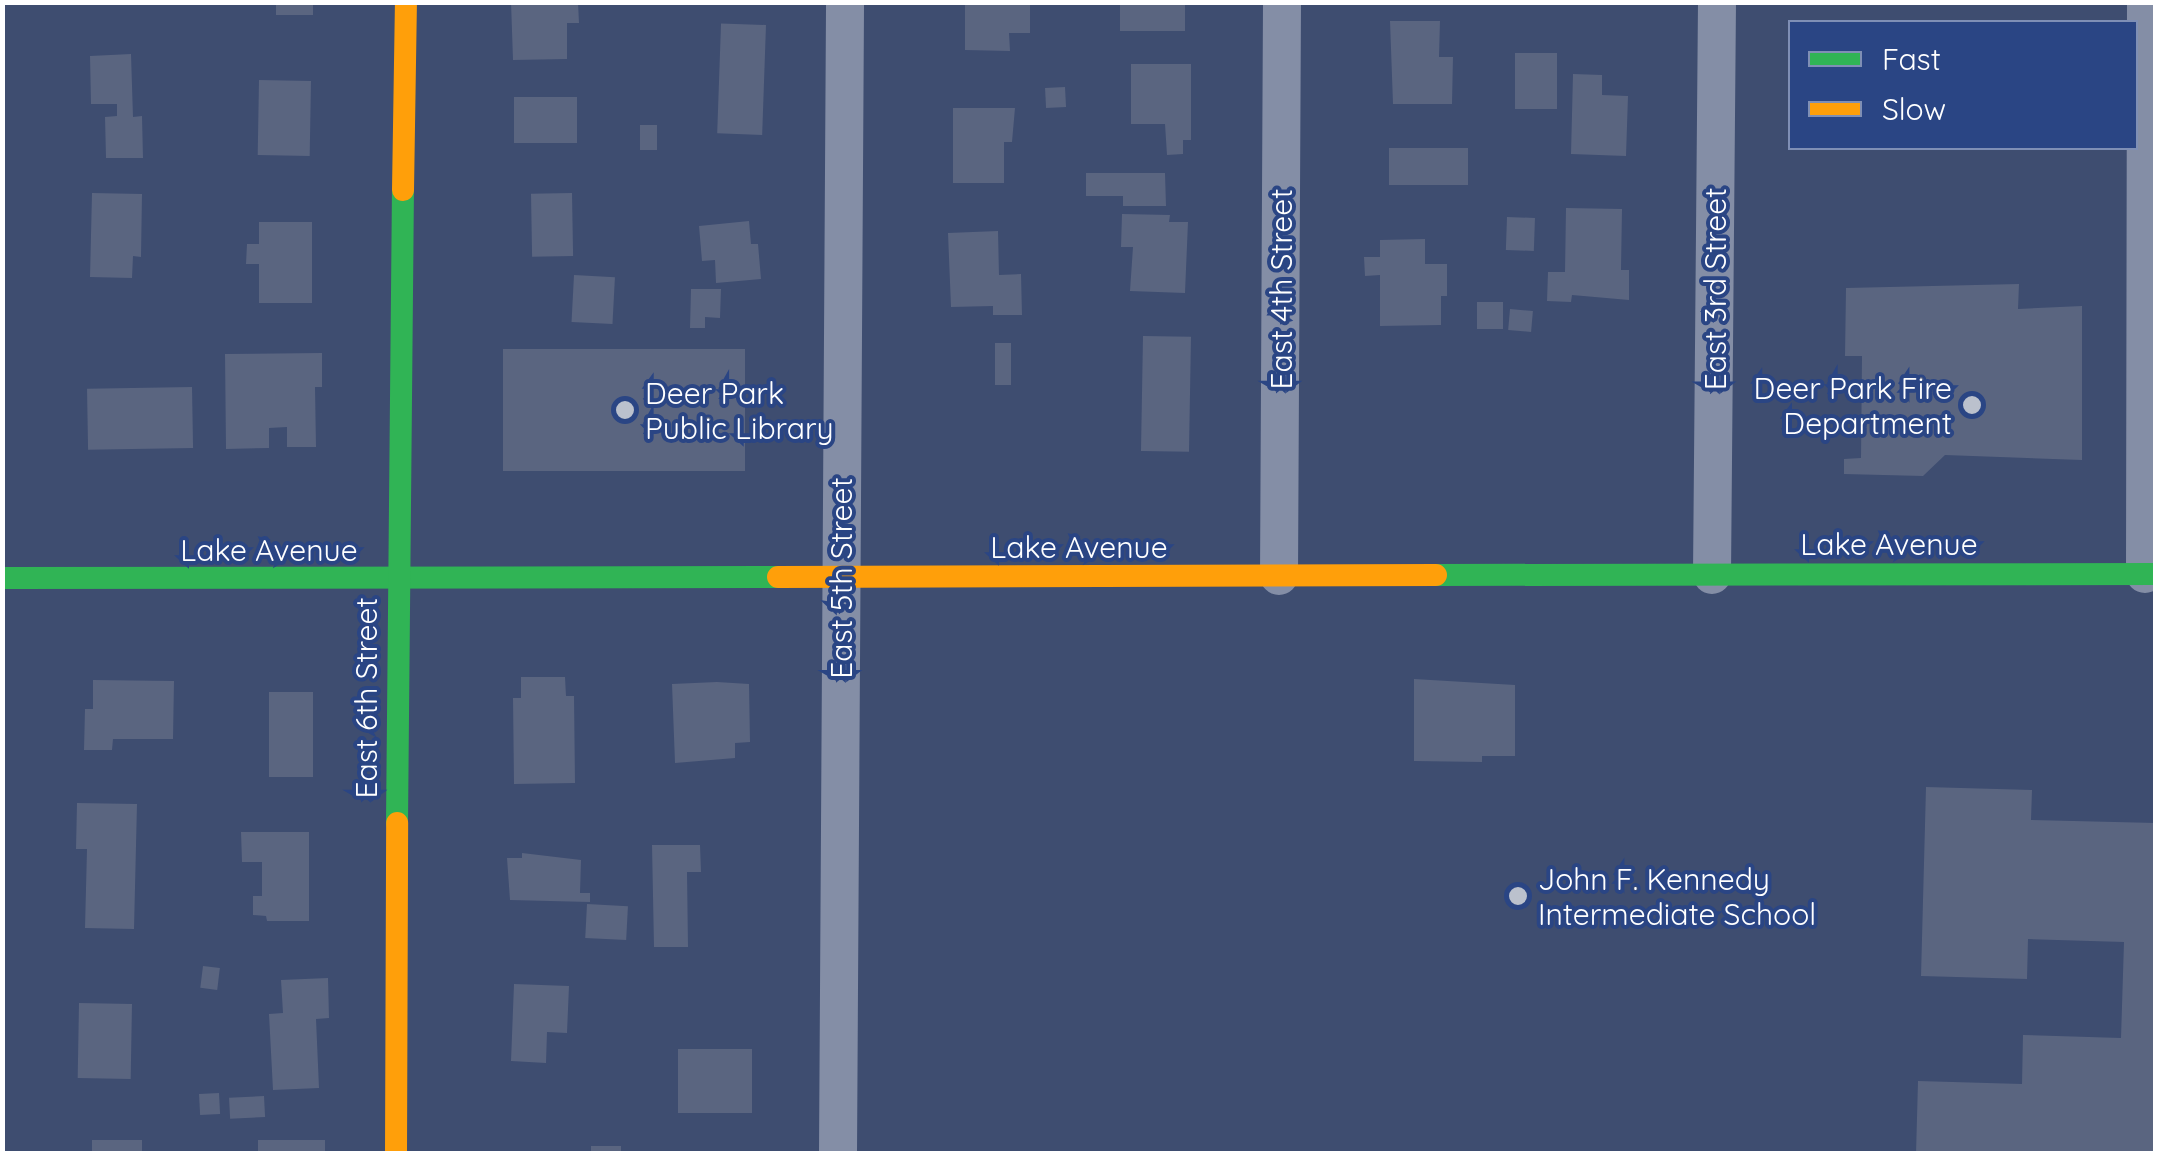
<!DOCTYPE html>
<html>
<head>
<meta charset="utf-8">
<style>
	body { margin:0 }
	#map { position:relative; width:2158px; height:1156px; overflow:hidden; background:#3e4d70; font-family:Quicksand,sans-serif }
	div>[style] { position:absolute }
	.building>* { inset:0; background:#5a6580; transform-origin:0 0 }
	.street>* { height:38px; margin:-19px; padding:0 19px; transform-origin:19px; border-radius:19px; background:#848ea6 }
	.fast>* { height:22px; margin:-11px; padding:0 11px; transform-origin:11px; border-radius:11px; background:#30b455 }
	.slow>* { height:22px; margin:-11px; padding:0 11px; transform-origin:11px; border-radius:11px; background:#ff9f0a }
	.dots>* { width:28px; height:28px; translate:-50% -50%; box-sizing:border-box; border:5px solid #2a4584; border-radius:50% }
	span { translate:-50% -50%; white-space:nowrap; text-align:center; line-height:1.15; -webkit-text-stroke:8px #2a4584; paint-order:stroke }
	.street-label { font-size:30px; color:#fff }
	.poi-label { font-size:30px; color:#fff }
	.right { translate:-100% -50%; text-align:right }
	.left { translate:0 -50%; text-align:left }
	.frame { position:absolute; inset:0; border:5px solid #fff; pointer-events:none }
	.legend { position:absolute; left:1788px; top:20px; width:350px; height:130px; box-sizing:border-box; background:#2a4584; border:2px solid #7f8fb5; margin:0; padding:12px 18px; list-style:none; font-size:30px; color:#fff }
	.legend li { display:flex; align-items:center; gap:20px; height:50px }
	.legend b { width:50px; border:2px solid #7f8fb5 }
</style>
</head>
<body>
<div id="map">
	<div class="building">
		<i style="left:276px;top:2px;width:37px;height:13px"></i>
		<i style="clip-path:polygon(511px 2px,578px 2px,579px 23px,567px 23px,567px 59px,513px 60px)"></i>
		<i style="clip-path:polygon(965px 2px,1030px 2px,1030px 33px,1009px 33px,1010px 51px,965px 50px)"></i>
		<i style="left:1120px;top:2px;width:65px;height:29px"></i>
		<i style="clip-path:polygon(1390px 21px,1440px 21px,1439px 57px,1453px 57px,1452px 104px,1393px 104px)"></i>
		<i style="left:766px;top:25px;width:110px;height:45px;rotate:92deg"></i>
		<i style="left:1515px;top:53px;width:42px;height:56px"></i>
		<i style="clip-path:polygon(131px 54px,133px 117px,142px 116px,143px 158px,106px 158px,105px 117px,117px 116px,117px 104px,91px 104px,90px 56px)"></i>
		<i style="clip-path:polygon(1131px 64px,1191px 64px,1191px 140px,1183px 140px,1183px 154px,1167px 155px,1165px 124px,1131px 124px)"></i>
		<i style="clip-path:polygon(1573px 74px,1602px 75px,1602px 95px,1628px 96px,1626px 156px,1571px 154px)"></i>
		<i style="left:259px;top:80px;width:52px;height:75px;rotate:1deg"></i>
		<i style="left:1065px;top:87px;width:20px;height:20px;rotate:87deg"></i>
		<i style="left:577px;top:97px;width:46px;height:63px;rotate:90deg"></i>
		<i style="clip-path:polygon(953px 108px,1015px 108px,1012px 142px,1004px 142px,1004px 183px,953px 183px)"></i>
		<i style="left:657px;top:125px;width:25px;height:17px;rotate:90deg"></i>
		<i style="left:1389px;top:148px;width:79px;height:37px"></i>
		<i style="clip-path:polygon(1086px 173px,1165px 173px,1166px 206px,1123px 206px,1123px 196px,1086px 196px)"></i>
		<i style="clip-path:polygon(92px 193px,142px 194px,141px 257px,133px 256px,132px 278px,90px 277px)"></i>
		<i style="left:572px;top:193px;width:63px;height:41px;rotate:89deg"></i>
		<i style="clip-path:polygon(1566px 208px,1622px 209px,1621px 270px,1629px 270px,1629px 300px,1572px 295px,1571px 302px,1547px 301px,1548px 272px,1565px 272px)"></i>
		<i style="clip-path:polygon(1122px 214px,1170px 215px,1169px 222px,1188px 222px,1185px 293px,1130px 291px,1133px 247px,1121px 247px)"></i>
		<i style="left:1507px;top:217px;width:28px;height:33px;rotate:2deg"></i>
		<i style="clip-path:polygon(749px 221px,751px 244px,758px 244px,761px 279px,716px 283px,715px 260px,702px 261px,699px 226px)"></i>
		<i style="clip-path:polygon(259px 222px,312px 222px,312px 303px,259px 303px,259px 264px,246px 264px,247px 244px,259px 244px)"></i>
		<i style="clip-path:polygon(998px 231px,999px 275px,1021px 274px,1022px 315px,993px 315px,993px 306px,951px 307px,948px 233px)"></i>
		<i style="clip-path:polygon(1425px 239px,1425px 264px,1447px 264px,1447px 296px,1441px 296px,1441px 325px,1380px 326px,1380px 275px,1365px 276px,1364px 257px,1380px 257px,1380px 240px)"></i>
		<i style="left:574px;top:275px;width:41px;height:47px;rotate:3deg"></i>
		<i style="clip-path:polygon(2019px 284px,2018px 309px,2082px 306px,2082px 460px,1945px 455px,1923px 476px,1844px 474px,1844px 459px,1861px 458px,1862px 356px,1845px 356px,1846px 288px)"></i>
		<i style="clip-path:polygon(691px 289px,721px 289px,720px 318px,705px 317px,705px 328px,690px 328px)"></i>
		<i style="left:1477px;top:302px;width:26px;height:27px"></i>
		<i style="left:1510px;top:309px;width:23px;height:21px;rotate:5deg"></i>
		<i style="left:1143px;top:336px;width:48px;height:115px;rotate:1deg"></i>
		<i style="left:995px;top:343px;width:16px;height:42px"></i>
		<i style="left:745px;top:349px;width:122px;height:242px;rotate:90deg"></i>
		<i style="clip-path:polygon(322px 353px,322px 387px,315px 387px,316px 447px,287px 447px,287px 427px,269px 428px,269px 448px,226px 449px,225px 354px)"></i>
		<i style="left:192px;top:387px;width:61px;height:105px;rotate:89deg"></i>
		<i style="clip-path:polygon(521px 677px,565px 677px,566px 696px,574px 696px,575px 783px,514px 784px,513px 698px,521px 698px)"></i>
		<i style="clip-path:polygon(1414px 679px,1515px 685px,1515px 756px,1482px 756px,1482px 762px,1414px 761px)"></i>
		<i style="clip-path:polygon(93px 680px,174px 681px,173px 739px,113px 739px,112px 750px,84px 750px,85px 709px,93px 709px)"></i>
		<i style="clip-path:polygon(717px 682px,749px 684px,750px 742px,735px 743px,735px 758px,675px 763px,672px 684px)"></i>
		<i style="left:269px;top:692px;width:44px;height:85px"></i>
		<i style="clip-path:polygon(1926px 787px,2032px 790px,2031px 820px,2156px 823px,2156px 1154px,1916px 1154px,1918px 1081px,2022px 1084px,2023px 1035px,2121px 1038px,2124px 942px,2028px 939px,2027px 979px,1921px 976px)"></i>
		<i style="clip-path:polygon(77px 803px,137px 804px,134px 929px,85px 928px,87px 849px,76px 849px)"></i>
		<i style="clip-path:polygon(241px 832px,309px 832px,309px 921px,267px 921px,266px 916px,253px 915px,253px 896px,262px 896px,262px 862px,242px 862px)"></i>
		<i style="clip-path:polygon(652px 845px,700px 845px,701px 872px,687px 872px,688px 947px,654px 947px)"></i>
		<i style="clip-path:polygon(522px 853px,581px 860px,580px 893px,590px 893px,590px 902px,510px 900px,507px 858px,522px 858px)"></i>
		<i style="left:587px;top:904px;width:41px;height:34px;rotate:3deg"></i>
		<i style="left:203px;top:966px;width:17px;height:22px;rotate:7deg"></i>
		<i style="clip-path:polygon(328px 978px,329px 1018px,316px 1019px,319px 1088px,273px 1090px,269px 1014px,283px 1013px,281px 980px)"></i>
		<i style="clip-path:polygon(514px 984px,569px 986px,567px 1033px,547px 1032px,546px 1063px,511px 1061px)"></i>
		<i style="left:79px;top:1003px;width:53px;height:75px;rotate:1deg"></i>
		<i style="left:678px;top:1049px;width:74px;height:64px"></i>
		<i style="left:219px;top:1093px;width:21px;height:20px;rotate:87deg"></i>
		<i style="left:264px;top:1096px;width:21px;height:35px;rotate:87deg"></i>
		<i style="left:142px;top:1140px;width:14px;height:50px;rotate:90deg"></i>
		<i style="left:325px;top:1140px;width:14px;height:67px;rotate:90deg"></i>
		<i style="left:591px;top:1146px;width:30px;height:8px"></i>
	</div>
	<div class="street">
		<i style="left:2145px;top:574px;width:572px;rotate:-89.9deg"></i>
		<i style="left:1712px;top:575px;width:573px;rotate:-89.5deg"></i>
		<i style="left:1279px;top:576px;width:574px;rotate:-89.7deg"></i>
		<i style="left:838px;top:1154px;width:1152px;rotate:-89.65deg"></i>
	</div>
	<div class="fast">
		<i style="left:1436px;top:575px;width:720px;rotate:-0.08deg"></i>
		<i style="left:2px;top:578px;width:776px;rotate:-0.07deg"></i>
		<i style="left:397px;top:823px;width:633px;rotate:-89.46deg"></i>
	</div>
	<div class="slow">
		<i style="left:403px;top:190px;width:188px;rotate:-89.1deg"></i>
		<i style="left:778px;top:577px;width:658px;rotate:-0.17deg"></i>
		<i style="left:396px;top:1154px;width:331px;rotate:-89.8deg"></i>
	</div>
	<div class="dots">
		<i style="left:1972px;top:405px;background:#bbc1cd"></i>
		<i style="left:625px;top:410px;background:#bbc1cd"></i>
		<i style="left:1518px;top:896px;background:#bbc1cd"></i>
	</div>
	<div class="street-label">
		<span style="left:1281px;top:289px;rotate:-90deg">East 4th Street</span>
		<span style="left:1715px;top:289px;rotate:-90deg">East 3rd Street</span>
		<span style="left:1889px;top:544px">Lake Avenue</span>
		<span style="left:1079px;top:547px">Lake Avenue</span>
		<span style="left:269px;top:550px">Lake Avenue</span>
		<span style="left:841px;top:578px;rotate:-90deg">East 5th Street</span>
		<span style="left:366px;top:698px;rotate:-90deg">East 6th Street</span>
	</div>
	<div class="poi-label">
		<span class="right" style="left:1952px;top:405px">Deer Park Fire<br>Department</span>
		<span class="left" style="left:645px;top:410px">Deer Park<br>Public Library</span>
		<span class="left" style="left:1538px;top:896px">John F. Kennedy<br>Intermediate School</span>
	</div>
	<div class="frame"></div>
	<ul class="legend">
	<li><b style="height:12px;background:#30b455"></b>Fast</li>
	<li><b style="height:12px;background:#ff9f0a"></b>Slow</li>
	</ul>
</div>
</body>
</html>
